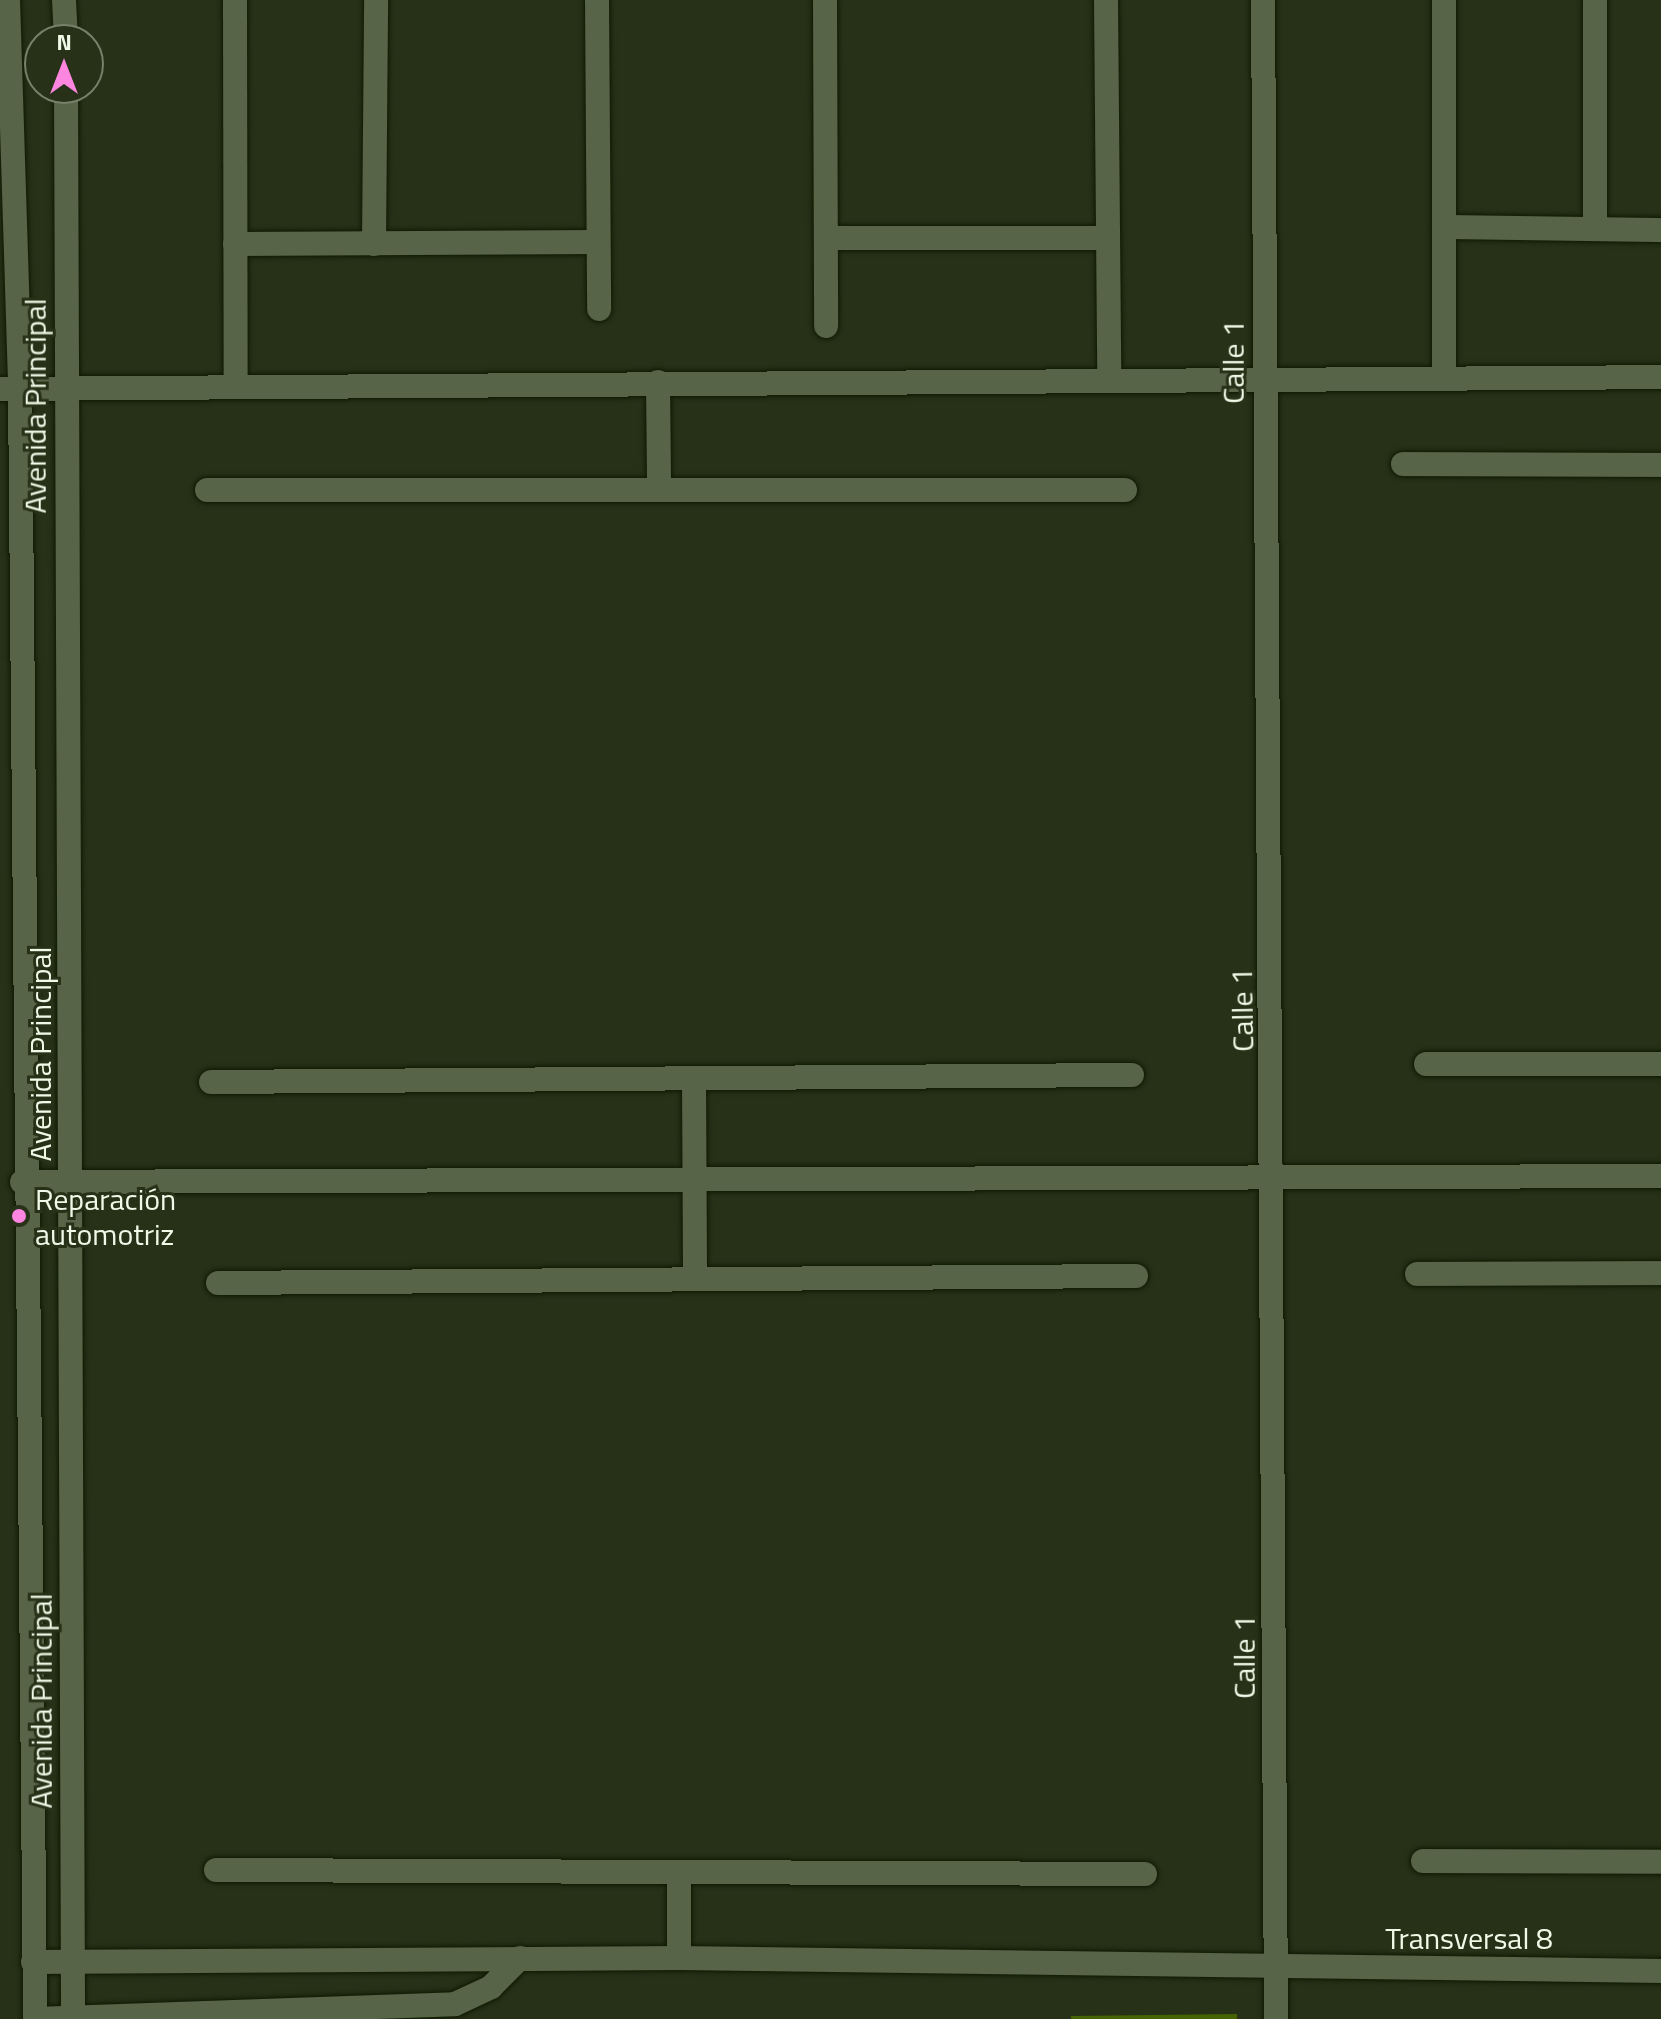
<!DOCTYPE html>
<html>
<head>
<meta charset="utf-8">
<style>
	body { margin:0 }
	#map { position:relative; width:1661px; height:2019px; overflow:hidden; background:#263117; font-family:"Titillium Web",sans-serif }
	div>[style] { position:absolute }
	.building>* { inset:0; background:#456301 }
	.roads { filter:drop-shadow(0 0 2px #0f1902) drop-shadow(0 0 2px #0f1902) }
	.minor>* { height:24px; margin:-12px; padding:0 12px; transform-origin:12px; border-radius:12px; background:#576447 }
	.dots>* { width:22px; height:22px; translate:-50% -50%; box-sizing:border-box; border:4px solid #263117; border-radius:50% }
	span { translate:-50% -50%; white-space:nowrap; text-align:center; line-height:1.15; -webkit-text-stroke:6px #263117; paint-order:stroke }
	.street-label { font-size:30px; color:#f0f8e7 }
	.poi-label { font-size:30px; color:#f0f8e7 }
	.left { translate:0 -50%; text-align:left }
	.north { position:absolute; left:24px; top:24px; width:80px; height:80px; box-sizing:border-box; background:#263117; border:2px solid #77816a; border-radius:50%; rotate:0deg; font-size:22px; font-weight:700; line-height:32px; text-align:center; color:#f0f8e7 }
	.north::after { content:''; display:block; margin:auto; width:28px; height:36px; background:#fe85e0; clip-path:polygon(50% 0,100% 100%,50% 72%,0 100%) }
</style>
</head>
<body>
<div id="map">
	<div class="building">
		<i style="clip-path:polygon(1237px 2014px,1237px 2019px,1071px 2019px,1071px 2016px)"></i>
	</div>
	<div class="roads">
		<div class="minor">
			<i style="left:8px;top:0;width:389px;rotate:88.2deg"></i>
			<i style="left:20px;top:389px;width:1630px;rotate:89.47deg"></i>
			<i style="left:64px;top:0;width:40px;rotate:87.1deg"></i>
			<i style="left:235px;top:0;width:387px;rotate:89.9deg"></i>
			<i style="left:597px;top:0;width:309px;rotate:89.6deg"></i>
			<i style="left:825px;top:0;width:326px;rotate:89.8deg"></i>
			<i style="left:1106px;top:0;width:378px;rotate:89.5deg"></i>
			<i style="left:1263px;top:0;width:2019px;rotate:89.63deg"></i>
			<i style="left:1444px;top:0;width:377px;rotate:90deg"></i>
			<i style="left:1595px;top:0;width:229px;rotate:90deg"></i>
			<i style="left:66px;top:88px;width:1931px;rotate:89.79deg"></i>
			<i style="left:1444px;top:227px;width:217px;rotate:0.8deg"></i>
			<i style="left:826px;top:238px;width:281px"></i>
			<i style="left:235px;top:244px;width:363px;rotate:-0.3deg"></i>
			<i style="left:374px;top:244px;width:244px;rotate:-89.5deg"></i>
			<i style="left:658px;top:382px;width:104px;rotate:89.4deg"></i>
			<i style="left:0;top:389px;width:1661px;rotate:-0.41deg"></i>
			<i style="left:1403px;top:464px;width:258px;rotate:0.2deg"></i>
			<i style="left:207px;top:490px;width:918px"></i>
			<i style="left:1426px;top:1064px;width:235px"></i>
			<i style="left:694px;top:1078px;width:201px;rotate:89.7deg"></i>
			<i style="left:211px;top:1082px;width:921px;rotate:-0.44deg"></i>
			<i style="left:22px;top:1182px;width:1639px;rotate:-0.21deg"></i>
			<i style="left:1417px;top:1274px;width:244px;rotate:-0.2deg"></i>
			<i style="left:218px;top:1283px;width:918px;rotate:-0.44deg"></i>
			<i style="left:1423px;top:1861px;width:238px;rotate:0.2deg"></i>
			<i style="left:216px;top:1870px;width:929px;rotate:0.25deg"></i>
			<i style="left:679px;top:1872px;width:86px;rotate:90deg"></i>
			<i style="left:33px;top:1962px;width:646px;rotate:-0.35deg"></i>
			<i style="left:679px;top:1958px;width:982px;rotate:0.76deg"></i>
			<i style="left:35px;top:2019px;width:420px;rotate:-2deg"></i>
			<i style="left:455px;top:2004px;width:40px;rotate:-25deg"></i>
			<i style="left:491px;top:1987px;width:41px;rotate:-45deg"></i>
		</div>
	</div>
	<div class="dots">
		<i style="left:19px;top:1216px;background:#fe85e0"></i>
	</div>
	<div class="street-label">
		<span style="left:1233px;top:362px;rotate:-90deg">Calle 1</span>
		<span style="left:35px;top:406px;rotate:-90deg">Avenida Principal</span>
		<span style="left:1242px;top:1010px;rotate:-91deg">Calle 1</span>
		<span style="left:40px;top:1054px;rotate:-90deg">Avenida Principal</span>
		<span style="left:1244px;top:1657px;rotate:-90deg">Calle 1</span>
		<span style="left:41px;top:1701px;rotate:-90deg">Avenida Principal</span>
		<span style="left:1469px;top:1938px">Transversal 8</span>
	</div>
	<div class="poi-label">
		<span class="left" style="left:35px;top:1216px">Reparación<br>automotriz</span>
	</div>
	<div class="north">N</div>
</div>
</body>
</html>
